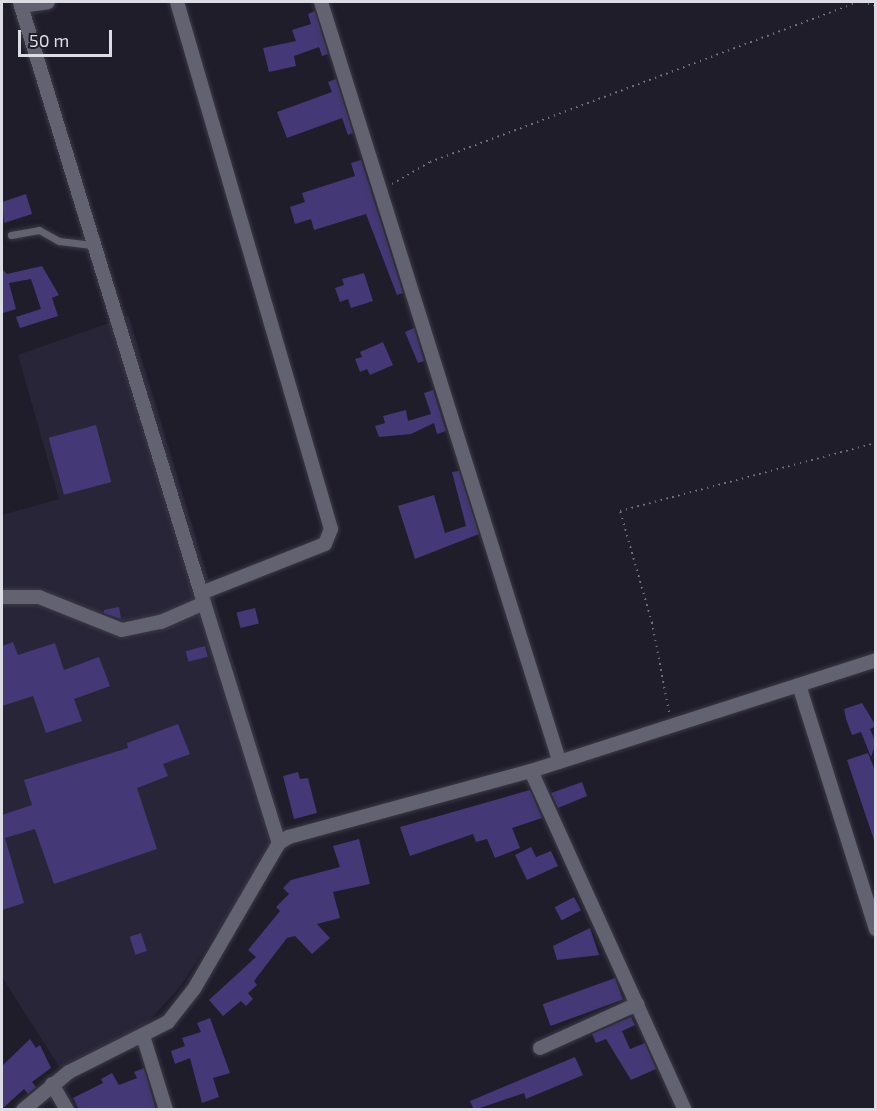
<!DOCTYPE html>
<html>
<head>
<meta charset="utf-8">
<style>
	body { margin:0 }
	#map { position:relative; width:877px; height:1111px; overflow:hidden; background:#1f1d2a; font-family:"Exo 2",sans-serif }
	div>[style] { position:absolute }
	.built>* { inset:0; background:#282538 }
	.building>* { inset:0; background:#443876; transform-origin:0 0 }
	.path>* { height:2px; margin-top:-1px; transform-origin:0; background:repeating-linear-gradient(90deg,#71707c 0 1.5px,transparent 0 6px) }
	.roads { filter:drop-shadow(0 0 2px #3c3a45) drop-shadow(0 0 2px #3c3a45) }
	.service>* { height:7px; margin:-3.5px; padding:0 3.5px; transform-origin:3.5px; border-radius:3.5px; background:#636271 }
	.minor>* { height:14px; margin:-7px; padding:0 7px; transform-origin:7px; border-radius:7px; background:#636271 }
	span { translate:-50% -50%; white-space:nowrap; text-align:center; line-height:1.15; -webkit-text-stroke:4.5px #1f1d2a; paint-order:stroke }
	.frame { position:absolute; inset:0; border:3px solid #dcdce5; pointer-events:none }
	.scale { position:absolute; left:18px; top:30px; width:94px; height:27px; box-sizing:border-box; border:3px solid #dcdce5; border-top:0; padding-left:8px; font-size:18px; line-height:21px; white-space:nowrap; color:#dcdce5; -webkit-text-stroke:4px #1f1d2a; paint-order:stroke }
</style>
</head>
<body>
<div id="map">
	<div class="built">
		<i style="clip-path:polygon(129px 316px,285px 832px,179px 988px,141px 1030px,60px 1068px,2px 977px,2px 515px,59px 499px,18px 355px)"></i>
	</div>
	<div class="building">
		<i style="clip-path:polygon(315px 11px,328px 54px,322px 56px,319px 47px,294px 56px,296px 66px,269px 72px,263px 48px,296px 41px,292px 30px,311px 24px,308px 14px)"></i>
		<i style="clip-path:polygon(336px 79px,353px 133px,348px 135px,342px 118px,287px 138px,277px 112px,332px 92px,328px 82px)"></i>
		<i style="clip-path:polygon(361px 160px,403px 293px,397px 295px,366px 214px,314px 230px,311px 219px,295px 224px,290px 207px,305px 202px,302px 193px,355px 176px,351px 163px)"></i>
		<i style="clip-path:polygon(26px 194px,32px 214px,4px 223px,2px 202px)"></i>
		<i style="clip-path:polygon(42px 266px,59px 295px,52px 298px,58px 316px,20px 328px,16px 317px,41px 309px,31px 279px,9px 283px,16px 309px,3px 313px,2px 269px,7px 274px)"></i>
		<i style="clip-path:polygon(364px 273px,373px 301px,351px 308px,348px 299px,340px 302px,335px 288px,344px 285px,342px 279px)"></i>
		<i style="clip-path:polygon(414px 328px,424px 361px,418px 363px,405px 332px)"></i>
		<i style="clip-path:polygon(383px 342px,393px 365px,370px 375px,367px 369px,360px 372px,355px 359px,362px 357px,360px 352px)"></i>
		<i style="clip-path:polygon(433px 390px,446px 431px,437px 434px,434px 423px,411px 434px,379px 437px,375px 426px,385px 423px,383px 416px,406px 410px,408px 421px,431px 414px,424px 393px)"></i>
		<i style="left:96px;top:425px;width:59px;height:49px;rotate:75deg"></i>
		<i style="clip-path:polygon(459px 471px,479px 534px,415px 559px,398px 506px,434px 495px,445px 533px,466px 526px,452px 472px)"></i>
		<i style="clip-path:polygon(119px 607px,121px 619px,104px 613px,104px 610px)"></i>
		<i style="left:255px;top:608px;width:16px;height:19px;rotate:76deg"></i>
		<i style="clip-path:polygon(13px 642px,18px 655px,55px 643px,64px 670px,99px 657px,110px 686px,74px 699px,82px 721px,46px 733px,33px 696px,2px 706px,2px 646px)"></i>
		<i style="left:205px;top:646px;width:11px;height:20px;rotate:75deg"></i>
		<i style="clip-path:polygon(862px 703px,876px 726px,870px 729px,876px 743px,871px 757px,861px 732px,852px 735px,846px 719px,844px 709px)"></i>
		<i style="clip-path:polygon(178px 724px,190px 754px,163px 764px,168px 776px,137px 788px,157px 849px,54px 884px,35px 829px,5px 838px,24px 903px,2px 910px,2px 815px,32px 805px,24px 780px,128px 748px,127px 743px)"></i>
		<i style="clip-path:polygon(868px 753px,876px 773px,874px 840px,847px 760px)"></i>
		<i style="clip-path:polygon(298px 772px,300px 779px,308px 778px,317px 813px,294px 819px,283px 776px)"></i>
		<i style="clip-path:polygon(582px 782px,587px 796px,558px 808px,551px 793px)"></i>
		<i style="clip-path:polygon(530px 790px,542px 818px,512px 828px,520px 848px,495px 858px,487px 839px,476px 842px,473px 834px,410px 856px,400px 827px)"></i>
		<i style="clip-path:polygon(359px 839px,370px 884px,333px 892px,340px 918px,317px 924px,330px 938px,312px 954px,295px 936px,287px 938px,254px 981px,257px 985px,248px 993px,253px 999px,246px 1006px,241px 1001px,223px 1016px,209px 1000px,256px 957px,248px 950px,280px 911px,276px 907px,289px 894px,283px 888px,291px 880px,340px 867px,333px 846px)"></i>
		<i style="clip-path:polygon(531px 847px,536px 857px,551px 851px,558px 866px,527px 880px,515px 855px)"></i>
		<i style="left:574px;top:897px;width:15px;height:22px;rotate:62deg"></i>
		<i style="clip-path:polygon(590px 928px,599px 955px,557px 960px,553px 946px)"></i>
		<i style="left:141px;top:933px;width:19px;height:12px;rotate:72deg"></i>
		<i style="left:615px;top:978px;width:23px;height:77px;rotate:70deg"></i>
		<i style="clip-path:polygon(631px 1017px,635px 1025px,622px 1031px,630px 1049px,645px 1043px,656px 1069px,631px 1080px,606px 1039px,596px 1043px,592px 1034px)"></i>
		<i style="clip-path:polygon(210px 1018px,230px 1073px,213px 1078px,219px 1097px,202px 1103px,190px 1058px,175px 1064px,171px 1051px,185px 1046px,182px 1038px,201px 1032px,197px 1023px)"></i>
		<i style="clip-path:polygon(30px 1039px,36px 1048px,40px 1045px,51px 1068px,32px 1082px,36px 1087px,28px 1094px,24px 1089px,2px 1109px,2px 1066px)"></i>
		<i style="clip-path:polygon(575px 1057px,583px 1075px,526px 1099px,524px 1093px,474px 1110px,470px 1101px)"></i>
		<i style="clip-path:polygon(144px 1068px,156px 1110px,79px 1110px,73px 1098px,103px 1083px,101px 1079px,112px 1073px,119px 1085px,137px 1078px,134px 1072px)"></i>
	</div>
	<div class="path">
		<i style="left:862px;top:2px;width:15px;rotate:16deg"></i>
		<i style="left:392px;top:184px;width:44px;rotate:-30.1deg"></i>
		<i style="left:430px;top:162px;width:458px;rotate:-20.5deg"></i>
		<i style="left:669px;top:712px;width:91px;rotate:-100.8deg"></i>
		<i style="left:652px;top:623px;width:116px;rotate:-105.9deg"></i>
		<i style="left:620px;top:511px;width:265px;rotate:-14.9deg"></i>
	</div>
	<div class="roads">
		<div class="service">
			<i style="left:11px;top:235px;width:28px;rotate:-10deg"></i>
			<i style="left:39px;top:230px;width:23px;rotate:29deg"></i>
			<i style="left:59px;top:241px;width:35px;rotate:7deg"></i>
		</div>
		<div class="minor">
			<i style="left:20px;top:2px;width:4px;rotate:76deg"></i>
			<i style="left:21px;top:6px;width:27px;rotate:-8deg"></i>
			<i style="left:177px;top:2px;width:549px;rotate:73.71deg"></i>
			<i style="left:331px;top:529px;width:16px;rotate:112deg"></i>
			<i style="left:325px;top:544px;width:133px;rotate:158.4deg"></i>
			<i style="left:201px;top:593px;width:262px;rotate:72.7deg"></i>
			<i style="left:321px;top:2px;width:794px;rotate:72.57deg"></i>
			<i style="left:21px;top:6px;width:614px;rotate:72.95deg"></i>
			<i style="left:2px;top:597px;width:37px"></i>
			<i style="left:39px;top:597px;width:89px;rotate:21.7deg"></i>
			<i style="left:122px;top:630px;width:40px;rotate:-12deg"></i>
			<i style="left:161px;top:622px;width:47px;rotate:-23.8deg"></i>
			<i style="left:799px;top:685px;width:256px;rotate:72.5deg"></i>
			<i style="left:531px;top:771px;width:372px;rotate:65.6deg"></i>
			<i style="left:144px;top:1039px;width:74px;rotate:72.8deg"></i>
			<i style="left:540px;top:1048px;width:107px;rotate:-24.4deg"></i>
			<i style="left:52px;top:1084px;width:30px;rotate:60deg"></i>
			<i style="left:23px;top:1110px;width:60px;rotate:-39.6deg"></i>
			<i style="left:69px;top:1072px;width:111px;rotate:-26.8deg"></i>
			<i style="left:168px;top:1022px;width:42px;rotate:-51.8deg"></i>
			<i style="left:194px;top:989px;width:169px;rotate:-59.8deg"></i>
			<i style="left:279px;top:843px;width:12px;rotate:-31deg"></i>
			<i style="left:289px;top:837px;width:251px;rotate:-15.3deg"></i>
			<i style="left:531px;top:771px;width:362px;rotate:-17.8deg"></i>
		</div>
	</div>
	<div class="frame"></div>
	<div class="scale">50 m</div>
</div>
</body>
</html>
